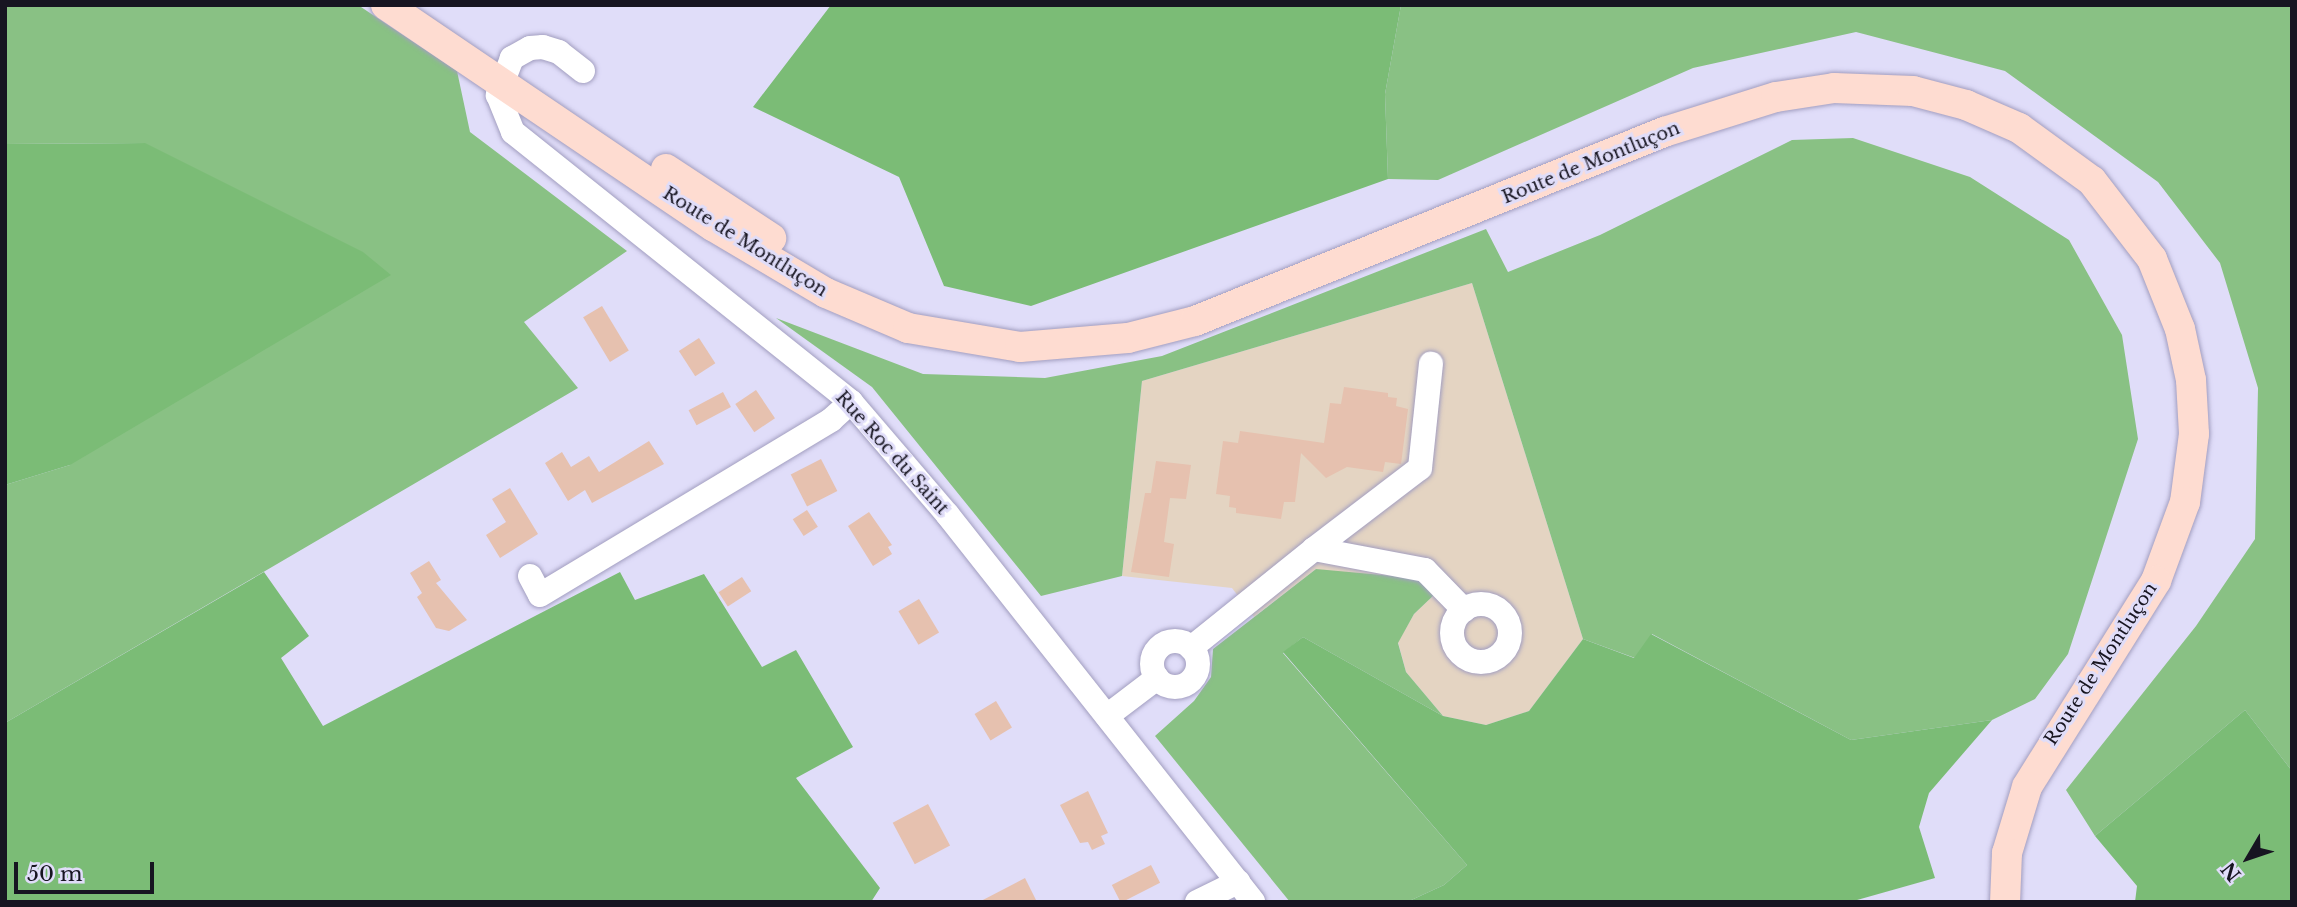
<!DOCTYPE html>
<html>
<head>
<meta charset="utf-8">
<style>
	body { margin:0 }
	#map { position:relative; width:2297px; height:907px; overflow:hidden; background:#e0ddf9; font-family:"Libre Baskerville",serif }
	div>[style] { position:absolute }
	.medical>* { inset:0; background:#e4d4c2 }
	.green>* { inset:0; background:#89c184 }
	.forest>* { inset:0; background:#7bbc76 }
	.building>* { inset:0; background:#e6c1af; transform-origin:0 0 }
	.roads { filter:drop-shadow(0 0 2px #a29ec0) drop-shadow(0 0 2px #a29ec0) }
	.minor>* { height:24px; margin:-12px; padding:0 12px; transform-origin:12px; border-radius:12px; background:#fff }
	.minor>.ring { margin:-12px; padding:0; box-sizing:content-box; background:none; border:24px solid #fff; border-radius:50% }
	.major>* { height:30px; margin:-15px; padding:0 15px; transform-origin:15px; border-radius:15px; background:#fedcd1 }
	span { translate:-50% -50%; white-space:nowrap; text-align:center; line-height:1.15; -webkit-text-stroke:6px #e0ddf9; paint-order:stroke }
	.street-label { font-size:18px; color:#171521 }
	.frame { position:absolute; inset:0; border:7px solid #171521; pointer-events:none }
	.north { position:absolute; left:2213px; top:823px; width:70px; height:70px; -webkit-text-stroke:5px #e0ddf9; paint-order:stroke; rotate:231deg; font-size:19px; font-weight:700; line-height:28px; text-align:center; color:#171521 }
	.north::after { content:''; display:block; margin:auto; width:24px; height:32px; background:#171521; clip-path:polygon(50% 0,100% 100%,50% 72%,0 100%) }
	.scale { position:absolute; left:14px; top:862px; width:140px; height:32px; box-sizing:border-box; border:4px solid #171521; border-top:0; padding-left:9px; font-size:21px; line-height:24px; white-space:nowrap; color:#171521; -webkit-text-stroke:5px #e0ddf9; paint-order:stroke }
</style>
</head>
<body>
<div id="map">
	<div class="medical">
		<i style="clip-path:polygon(1472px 283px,1583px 639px,1529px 711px,1486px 725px,1443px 716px,1406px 672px,1398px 642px,1414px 614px,1435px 594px,1316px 569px,1254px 617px,1232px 588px,1122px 576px,1142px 381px)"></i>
	</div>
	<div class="green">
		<i style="clip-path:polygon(5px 5px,358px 5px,457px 71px,470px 132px,627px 251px,524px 322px,578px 388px,5px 723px,5px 485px,70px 465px,145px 143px,5px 144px)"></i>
		<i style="clip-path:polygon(1401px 5px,2292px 5px,2292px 771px,2245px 710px,2095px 836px,2066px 790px,2196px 626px,2255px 539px,2258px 388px,2220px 263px,2158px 182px,2005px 71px,1856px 32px,1693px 68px,1438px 180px,1388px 179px,1385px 94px)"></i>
		<i style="clip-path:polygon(1853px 138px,1970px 177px,2069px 240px,2122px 335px,2138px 439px,2068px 654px,2035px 699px,1992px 720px,1851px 740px,1652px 634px,1635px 658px,1583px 639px,1472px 283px,1142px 381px,1122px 576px,1041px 596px,872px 387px,776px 318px,923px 374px,1045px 378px,1162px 356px,1486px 229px,1508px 272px,1600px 235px,1792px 140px)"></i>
		<i style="clip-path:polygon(1316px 569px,1415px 578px,1435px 594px,1414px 614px,1398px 643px,1406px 672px,1443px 716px,1303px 637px,1283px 653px,1467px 865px,1444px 885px,1407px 902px,1290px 902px,1155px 736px,1194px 701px,1211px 677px,1213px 649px)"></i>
	</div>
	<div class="forest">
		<i style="clip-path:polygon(831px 5px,1401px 5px,1385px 94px,1388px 179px,1031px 306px,944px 286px,899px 177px,753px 107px)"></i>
		<i style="clip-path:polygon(145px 143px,363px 252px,391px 275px,70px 465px,5px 485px,5px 144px)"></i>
		<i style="clip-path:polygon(264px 572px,309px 636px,281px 658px,323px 726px,620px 572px,635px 600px,704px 574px,762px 667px,796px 650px,853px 747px,796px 778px,880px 888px,871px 902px,5px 902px,5px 723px)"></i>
		<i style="clip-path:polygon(1651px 634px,1851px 740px,1992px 720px,1929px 793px,1919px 827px,1935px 878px,1850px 902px,1407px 902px,1444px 885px,1467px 865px,1283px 652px,1303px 637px,1443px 716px,1486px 725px,1529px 711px,1583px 639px,1634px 658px)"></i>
		<i style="clip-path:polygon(2245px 710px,2292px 771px,2292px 902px,2135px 902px,2137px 886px,2095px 836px)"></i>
	</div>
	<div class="building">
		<i style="left:602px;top:306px;width:52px;height:22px;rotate:59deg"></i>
		<i style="left:699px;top:338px;width:30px;height:24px;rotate:57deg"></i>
		<i style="clip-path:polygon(1344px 387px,1388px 393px,1388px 397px,1397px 398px,1396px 406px,1408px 409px,1401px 464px,1385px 462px,1383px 472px,1347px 467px,1326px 478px,1301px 453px,1295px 502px,1284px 502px,1281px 519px,1236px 513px,1236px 508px,1229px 507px,1230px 496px,1216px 494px,1223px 441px,1238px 443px,1240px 431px,1324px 443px,1330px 403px,1341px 404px)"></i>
		<i style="left:756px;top:390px;width:34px;height:25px;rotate:56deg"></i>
		<i style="left:723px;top:392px;width:17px;height:39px;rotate:62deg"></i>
		<i style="clip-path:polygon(649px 441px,664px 464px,592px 503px,585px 490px,568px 501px,545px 463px,562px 452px,571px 467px,589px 456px,599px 472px)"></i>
		<i style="left:821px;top:459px;width:36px;height:34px;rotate:63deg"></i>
		<i style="clip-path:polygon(1156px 461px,1191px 465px,1186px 499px,1170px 498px,1164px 542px,1174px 544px,1169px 577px,1131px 572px,1145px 493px,1151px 493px)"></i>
		<i style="clip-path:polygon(510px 488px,538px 534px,500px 558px,486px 535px,506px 522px,492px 499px)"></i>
		<i style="left:807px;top:510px;width:20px;height:17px;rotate:57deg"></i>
		<i style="clip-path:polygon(869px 512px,892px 545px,888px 547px,892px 554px,873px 566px,848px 526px)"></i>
		<i style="clip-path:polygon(429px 561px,441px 580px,436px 583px,467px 620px,449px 631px,436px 628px,417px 597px,422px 593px,410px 573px)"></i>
		<i style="left:742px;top:577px;width:17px;height:28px;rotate:57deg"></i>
		<i style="left:919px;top:599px;width:39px;height:24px;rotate:59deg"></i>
		<i style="left:996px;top:701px;width:31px;height:25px;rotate:59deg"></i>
		<i style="clip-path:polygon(1088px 791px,1108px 833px,1101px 836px,1105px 844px,1092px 850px,1088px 842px,1080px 843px,1060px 805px)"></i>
		<i style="left:928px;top:804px;width:47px;height:40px;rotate:62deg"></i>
		<i style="left:1151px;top:865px;width:20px;height:44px;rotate:63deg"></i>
		<i style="clip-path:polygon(1025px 878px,1037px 902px,979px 902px)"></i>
	</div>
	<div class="roads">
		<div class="minor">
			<i style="left:583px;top:71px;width:31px;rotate:-142deg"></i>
			<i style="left:559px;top:52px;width:17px;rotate:-163deg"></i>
			<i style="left:543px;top:47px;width:13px;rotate:176deg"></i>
			<i style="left:530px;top:48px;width:21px;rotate:151deg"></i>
			<i style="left:512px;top:58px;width:40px;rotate:111deg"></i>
			<i style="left:498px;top:95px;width:40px;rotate:68deg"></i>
			<i style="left:513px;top:132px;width:433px;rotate:38.6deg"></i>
			<i style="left:851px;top:402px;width:148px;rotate:49.4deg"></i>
			<i style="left:947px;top:514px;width:494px;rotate:51.7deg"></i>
			<i style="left:1314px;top:549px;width:133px;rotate:-37.4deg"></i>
			<i style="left:1420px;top:468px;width:105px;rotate:-84deg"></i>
			<i style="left:530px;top:576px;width:21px;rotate:62deg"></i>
			<i style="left:540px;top:595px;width:340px;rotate:-31deg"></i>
			<i style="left:831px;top:420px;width:27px;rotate:-42deg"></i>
			<i class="ring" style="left:1452px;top:604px;width:34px;height:34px"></i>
			<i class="ring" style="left:1152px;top:641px;width:22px;height:22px"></i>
			<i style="left:1191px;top:648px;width:158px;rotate:-38.8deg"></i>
			<i style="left:1314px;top:549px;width:113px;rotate:10.7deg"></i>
			<i style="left:1425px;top:570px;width:56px;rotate:45.7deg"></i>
			<i style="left:1107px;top:716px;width:63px;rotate:-37.2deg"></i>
			<i style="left:1197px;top:902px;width:46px;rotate:-26deg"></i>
		</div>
		<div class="major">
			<i style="left:386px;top:5px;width:395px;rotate:34.1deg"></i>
			<i style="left:713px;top:226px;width:131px;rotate:30.7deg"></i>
			<i style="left:826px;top:293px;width:89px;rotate:23.1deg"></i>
			<i style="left:908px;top:328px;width:114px;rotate:9.6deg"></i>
			<i style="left:1020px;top:347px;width:108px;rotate:-4.8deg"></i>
			<i style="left:1128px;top:338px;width:69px;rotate:-14.2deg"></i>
			<i style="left:1195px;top:321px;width:506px;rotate:-21.95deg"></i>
			<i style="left:1664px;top:132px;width:117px;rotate:-17.4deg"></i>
			<i style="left:1776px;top:97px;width:59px;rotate:-8.8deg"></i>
			<i style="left:1834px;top:88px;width:79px;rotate:2.2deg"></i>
			<i style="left:1913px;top:91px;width:55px;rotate:14.8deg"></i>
			<i style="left:1966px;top:105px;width:58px;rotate:23.5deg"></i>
			<i style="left:2019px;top:128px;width:90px;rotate:36deg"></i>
			<i style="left:2092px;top:181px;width:98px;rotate:52.4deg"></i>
			<i style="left:2152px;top:259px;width:75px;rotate:68.2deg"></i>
			<i style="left:2180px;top:329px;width:52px;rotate:77.8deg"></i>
			<i style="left:2191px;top:380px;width:54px;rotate:86.8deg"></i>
			<i style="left:2194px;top:434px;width:69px;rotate:97.5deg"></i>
			<i style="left:2185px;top:502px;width:84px;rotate:110.2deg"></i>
			<i style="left:2156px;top:581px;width:243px;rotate:122.1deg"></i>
			<i style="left:2027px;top:787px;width:69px;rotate:106.9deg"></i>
			<i style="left:2007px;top:853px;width:49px;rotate:92.3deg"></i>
			<i style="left:666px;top:169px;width:126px;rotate:33.3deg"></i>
		</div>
	</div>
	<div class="street-label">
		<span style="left:1591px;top:163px;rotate:-22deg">Route de Montluçon</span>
		<span style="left:745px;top:242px;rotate:32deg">Route de Montluçon</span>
		<span style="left:892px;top:453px;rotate:48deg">Rue Roc du Saint</span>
		<span style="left:2101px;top:664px;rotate:-57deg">Route de Montluçon</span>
	</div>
	<div class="frame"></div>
	<div class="north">N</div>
	<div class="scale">50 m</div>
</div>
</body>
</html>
